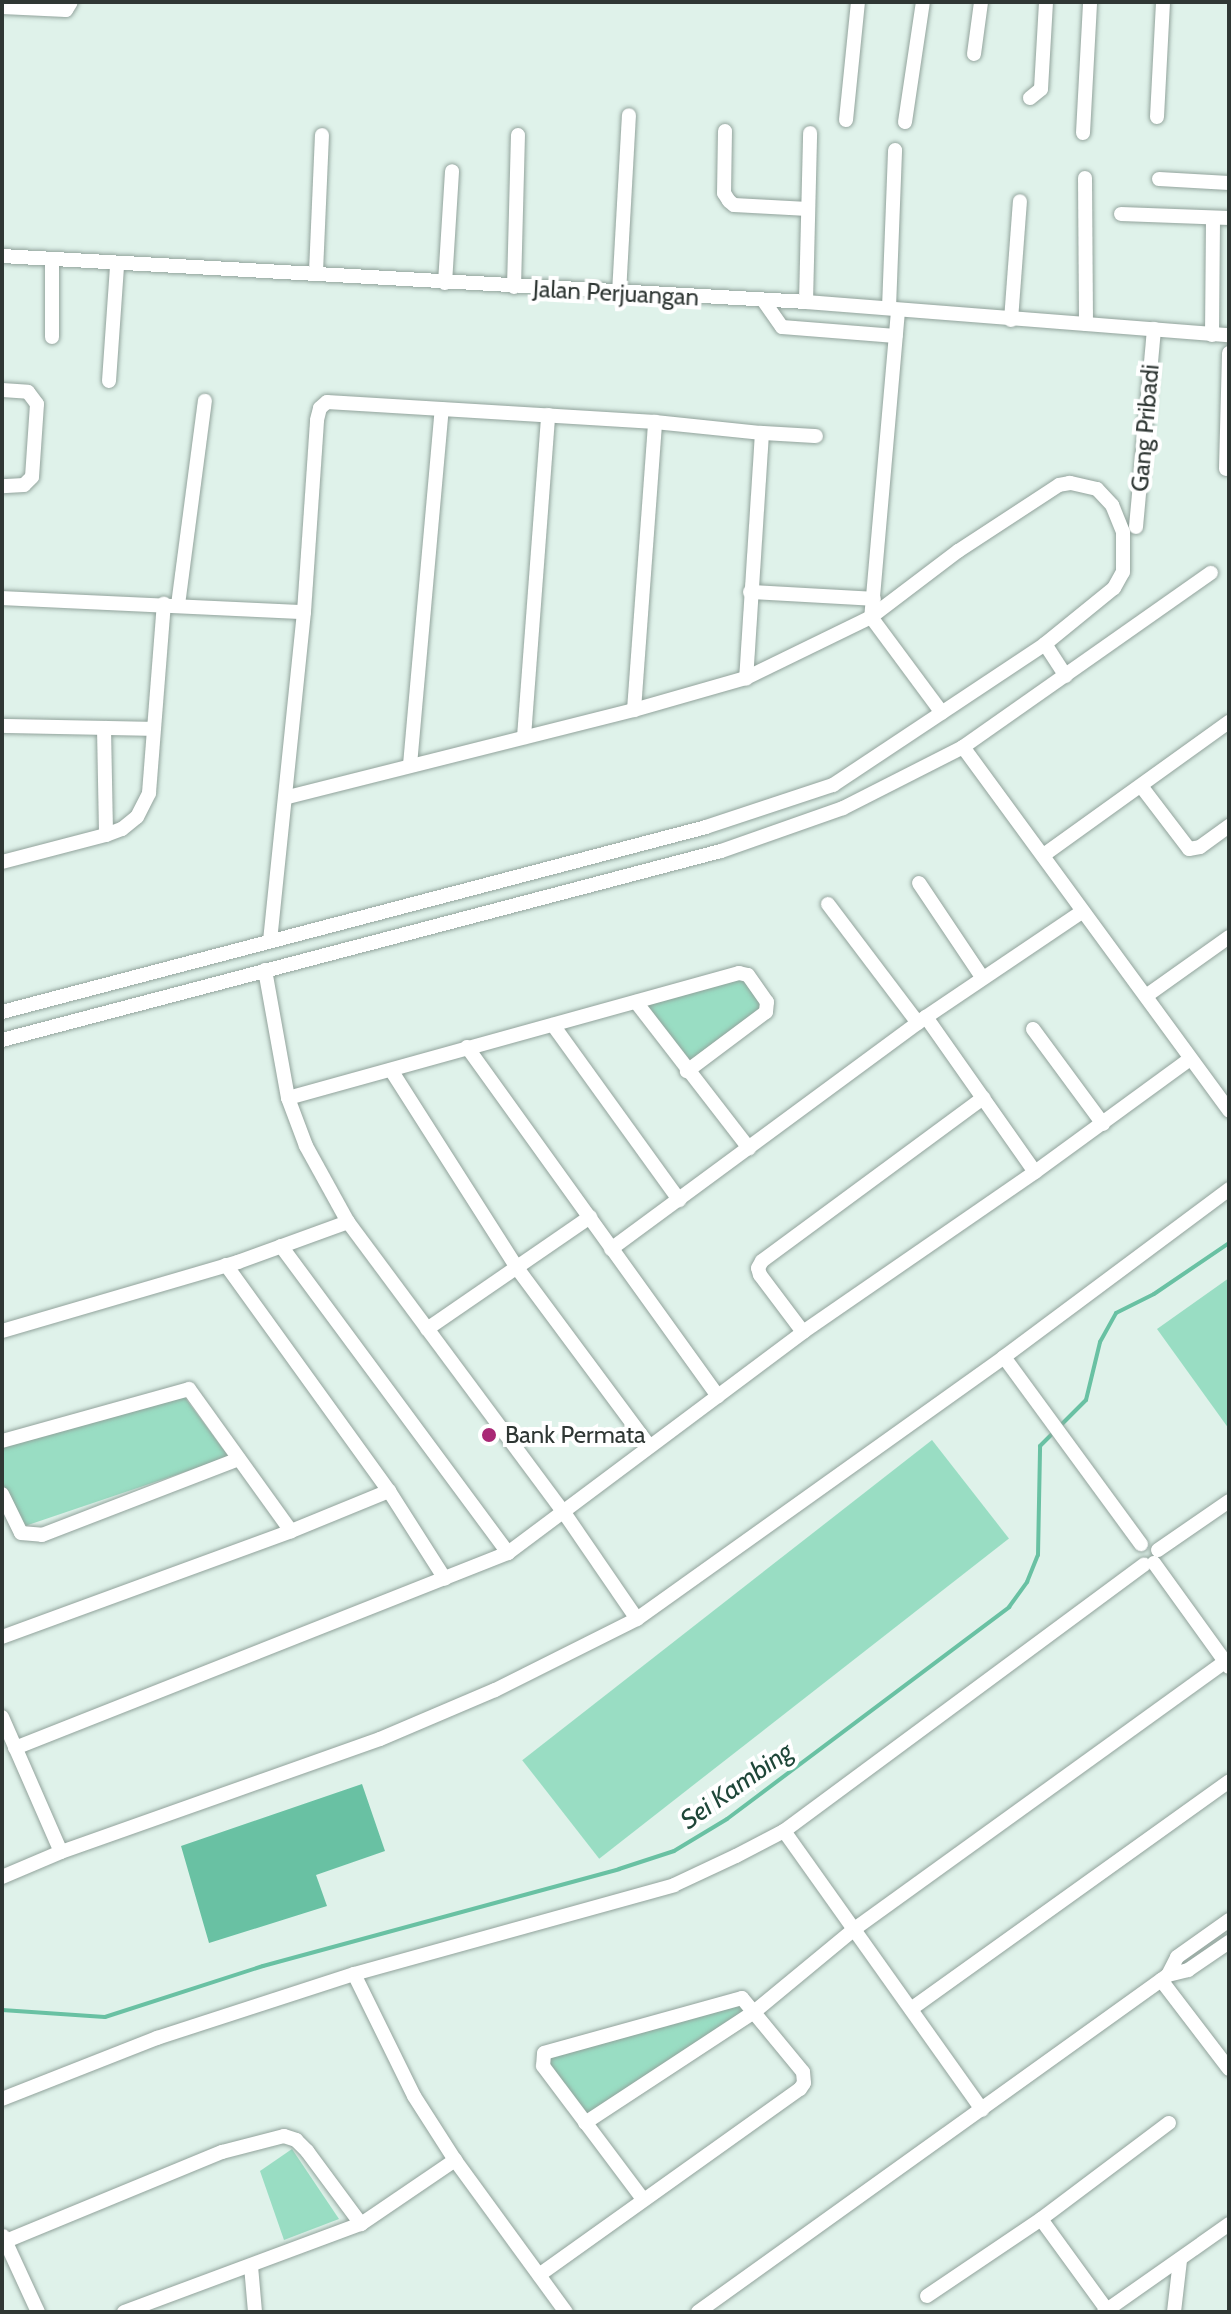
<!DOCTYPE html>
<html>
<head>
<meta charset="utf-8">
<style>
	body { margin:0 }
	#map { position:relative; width:1231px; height:2314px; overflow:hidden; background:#dff2ea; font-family:Cabin,sans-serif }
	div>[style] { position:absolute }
	.green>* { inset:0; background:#99ddc3; transform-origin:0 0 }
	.water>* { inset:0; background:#69c1a3 }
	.stream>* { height:4px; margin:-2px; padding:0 2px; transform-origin:2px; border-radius:2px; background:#69c1a3 }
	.roads { filter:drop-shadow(0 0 2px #92a39c) drop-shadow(0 0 2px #92a39c) }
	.street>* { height:14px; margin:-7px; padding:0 7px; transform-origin:7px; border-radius:7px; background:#fff }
	.dots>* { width:22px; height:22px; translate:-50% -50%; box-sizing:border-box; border:4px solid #fff; border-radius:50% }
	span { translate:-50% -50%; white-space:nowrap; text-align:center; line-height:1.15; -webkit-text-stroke:8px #fff; paint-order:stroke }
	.street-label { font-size:24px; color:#2f3734 }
	.poi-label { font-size:24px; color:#2f3734 }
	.left { translate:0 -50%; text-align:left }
	.water-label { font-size:26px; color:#1e4638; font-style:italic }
	.frame { position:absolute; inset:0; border:4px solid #2f3734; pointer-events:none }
</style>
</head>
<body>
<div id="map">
	<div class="green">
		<i style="clip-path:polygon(740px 976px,765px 1010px,688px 1068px,636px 1002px)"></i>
		<i style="clip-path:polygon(1229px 1278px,1229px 1429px,1157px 1329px)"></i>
		<i style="clip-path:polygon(180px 1391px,229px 1457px,25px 1526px,2px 1482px,2px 1444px)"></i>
		<i style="left:932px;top:1440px;width:125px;height:520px;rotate:52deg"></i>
		<i style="clip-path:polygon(745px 2001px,753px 2012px,586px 2119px,543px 2057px)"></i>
		<i style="clip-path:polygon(292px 2149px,339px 2219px,284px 2240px,260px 2171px)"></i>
	</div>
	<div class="water">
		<i style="clip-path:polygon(362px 1784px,385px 1851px,316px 1875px,327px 1906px,209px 1943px,181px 1846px)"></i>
	</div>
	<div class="stream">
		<i style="left:2px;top:2010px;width:103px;rotate:3.9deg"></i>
		<i style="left:105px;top:2017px;width:166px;rotate:-17.9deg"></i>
		<i style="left:263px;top:1966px;width:369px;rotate:-15.2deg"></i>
		<i style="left:619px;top:1869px;width:58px;rotate:-18.1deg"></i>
		<i style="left:674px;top:1851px;width:62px;rotate:-31.1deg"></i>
		<i style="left:727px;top:1819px;width:353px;rotate:-36.9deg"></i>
		<i style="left:1009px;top:1607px;width:31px;rotate:-54deg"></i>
		<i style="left:1027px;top:1582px;width:29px;rotate:-68deg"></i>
		<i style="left:1038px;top:1555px;width:109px;rotate:-88.9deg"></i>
		<i style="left:1040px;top:1446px;width:65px;rotate:-45deg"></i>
		<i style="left:1086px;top:1400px;width:60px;rotate:-76.4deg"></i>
		<i style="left:1100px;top:1342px;width:33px;rotate:-61deg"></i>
		<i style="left:1116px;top:1313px;width:42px;rotate:-26.6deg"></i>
		<i style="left:1154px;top:1294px;width:91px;rotate:-34.2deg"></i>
	</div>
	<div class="roads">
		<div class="street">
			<i style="left:2px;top:7px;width:64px;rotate:2.7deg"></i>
			<i style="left:66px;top:10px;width:9px;rotate:-58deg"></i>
			<i style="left:974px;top:54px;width:52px;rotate:-82.3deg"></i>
			<i style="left:1030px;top:98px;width:14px;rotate:-39deg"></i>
			<i style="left:1041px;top:89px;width:87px;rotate:-86.7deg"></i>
			<i style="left:1157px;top:117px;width:115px;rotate:-87deg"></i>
			<i style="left:846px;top:120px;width:119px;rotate:-84.2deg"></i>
			<i style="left:905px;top:122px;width:121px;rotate:-81.5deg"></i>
			<i style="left:725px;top:131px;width:62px;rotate:90.9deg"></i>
			<i style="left:724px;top:193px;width:9px;rotate:58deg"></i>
			<i style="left:729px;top:201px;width:6px;rotate:39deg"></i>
			<i style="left:734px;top:205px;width:74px;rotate:3.1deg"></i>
			<i style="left:1083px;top:133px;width:131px;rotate:-86.9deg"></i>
			<i style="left:1085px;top:178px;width:146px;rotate:89.6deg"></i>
			<i style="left:1159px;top:179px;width:70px;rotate:3.3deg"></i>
			<i style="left:1121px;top:214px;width:108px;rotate:2.1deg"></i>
			<i style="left:2px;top:256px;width:805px;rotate:3.27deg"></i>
			<i style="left:806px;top:302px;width:424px;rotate:4.5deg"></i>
			<i style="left:52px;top:260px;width:77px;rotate:90deg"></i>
			<i style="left:316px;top:272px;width:137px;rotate:-87.5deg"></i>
			<i style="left:445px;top:283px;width:112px;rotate:-86.4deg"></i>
			<i style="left:514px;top:287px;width:152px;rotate:-88.5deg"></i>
			<i style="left:619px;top:293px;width:178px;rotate:-86.8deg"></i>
			<i style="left:763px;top:300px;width:33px;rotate:55deg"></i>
			<i style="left:782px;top:327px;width:114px;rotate:4.5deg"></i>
			<i style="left:806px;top:302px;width:169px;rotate:-88.6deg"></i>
			<i style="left:889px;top:308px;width:158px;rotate:-87.8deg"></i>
			<i style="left:898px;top:311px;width:307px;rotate:95deg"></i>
			<i style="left:871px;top:617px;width:119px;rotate:53.5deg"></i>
			<i style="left:1011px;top:320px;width:119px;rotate:-85.7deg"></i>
			<i style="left:1212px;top:335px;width:116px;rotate:-89.5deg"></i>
			<i style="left:109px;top:381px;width:115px;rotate:-86deg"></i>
			<i style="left:2px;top:390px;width:26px;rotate:4deg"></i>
			<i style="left:28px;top:392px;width:15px;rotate:53deg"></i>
			<i style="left:37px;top:404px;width:73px;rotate:93.9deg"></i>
			<i style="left:32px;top:477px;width:11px;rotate:135deg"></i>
			<i style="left:24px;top:485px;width:22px;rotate:177deg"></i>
			<i style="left:762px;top:433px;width:54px;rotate:3.2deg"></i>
			<i style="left:1226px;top:469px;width:116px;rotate:-88.5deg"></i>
			<i style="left:1136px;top:527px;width:199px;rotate:-84.8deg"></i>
			<i style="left:750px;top:592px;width:124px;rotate:3.2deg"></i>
			<i style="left:2px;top:598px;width:302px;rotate:2.7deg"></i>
			<i style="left:178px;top:605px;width:206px;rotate:-82.5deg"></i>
			<i style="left:1045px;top:644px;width:38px;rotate:57deg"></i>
			<i style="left:634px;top:710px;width:289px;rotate:-85.8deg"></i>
			<i style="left:2px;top:726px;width:150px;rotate:1.1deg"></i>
			<i style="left:104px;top:728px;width:107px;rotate:88.9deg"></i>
			<i style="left:524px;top:737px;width:323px;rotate:-85.7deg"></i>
			<i style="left:963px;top:747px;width:451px;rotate:53.8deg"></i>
			<i style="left:410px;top:765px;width:357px;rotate:-84.9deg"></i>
			<i style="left:1141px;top:786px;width:79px;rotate:52.7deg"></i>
			<i style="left:1189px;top:849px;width:11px;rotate:-10deg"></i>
			<i style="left:1200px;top:847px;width:36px;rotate:-36deg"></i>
			<i style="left:1045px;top:854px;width:226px;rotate:-35.7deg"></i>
			<i style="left:2px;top:862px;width:107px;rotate:-14.6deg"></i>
			<i style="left:106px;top:835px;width:17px;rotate:-21deg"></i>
			<i style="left:122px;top:829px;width:19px;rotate:-39deg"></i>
			<i style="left:137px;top:817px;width:27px;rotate:-63deg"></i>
			<i style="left:149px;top:793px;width:190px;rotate:-85.5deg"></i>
			<i style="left:919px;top:883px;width:113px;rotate:56.2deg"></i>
			<i style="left:828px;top:904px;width:149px;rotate:52.9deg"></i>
			<i style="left:270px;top:941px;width:331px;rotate:-84.1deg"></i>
			<i style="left:304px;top:612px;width:192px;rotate:-86.1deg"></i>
			<i style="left:317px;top:420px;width:12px;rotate:-76deg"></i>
			<i style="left:320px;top:408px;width:9px;rotate:-41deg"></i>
			<i style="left:327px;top:402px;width:329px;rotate:3.5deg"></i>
			<i style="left:655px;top:422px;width:108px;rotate:5.9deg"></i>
			<i style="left:762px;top:433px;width:246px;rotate:93.7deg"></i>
			<i style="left:265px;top:970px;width:130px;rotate:79.8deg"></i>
			<i style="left:288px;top:1098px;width:51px;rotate:69.4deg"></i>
			<i style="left:306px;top:1146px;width:87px;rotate:61.1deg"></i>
			<i style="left:348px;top:1222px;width:364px;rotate:53.4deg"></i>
			<i style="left:565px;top:1514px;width:127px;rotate:55.6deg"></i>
			<i style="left:1146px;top:996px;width:102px;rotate:-35.4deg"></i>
			<i style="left:636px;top:1002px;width:185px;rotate:52.3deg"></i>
			<i style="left:2px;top:1012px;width:728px;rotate:-14.72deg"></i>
			<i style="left:706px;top:827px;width:134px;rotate:-18.3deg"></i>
			<i style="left:833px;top:785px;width:255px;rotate:-33.6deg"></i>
			<i style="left:1045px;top:644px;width:89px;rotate:-39.1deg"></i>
			<i style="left:1114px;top:588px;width:18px;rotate:-61deg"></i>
			<i style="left:1123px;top:572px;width:40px;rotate:-90deg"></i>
			<i style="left:1123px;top:532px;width:29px;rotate:-112deg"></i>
			<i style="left:1112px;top:505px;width:22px;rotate:-133deg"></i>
			<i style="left:1097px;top:489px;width:28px;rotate:-167deg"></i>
			<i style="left:1070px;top:483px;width:11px;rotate:170deg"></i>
			<i style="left:1059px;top:485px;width:121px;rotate:146.8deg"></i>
			<i style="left:958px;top:551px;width:109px;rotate:142.8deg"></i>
			<i style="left:871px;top:617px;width:139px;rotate:154deg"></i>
			<i style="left:746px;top:678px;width:116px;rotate:164.1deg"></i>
			<i style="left:634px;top:710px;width:358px;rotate:165.9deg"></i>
			<i style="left:926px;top:1017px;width:189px;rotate:54.9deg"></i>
			<i style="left:553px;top:1025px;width:216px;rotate:54.2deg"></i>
			<i style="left:1033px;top:1029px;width:118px;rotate:53.6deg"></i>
			<i style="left:2px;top:1040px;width:743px;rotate:-14.73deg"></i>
			<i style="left:721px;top:851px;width:129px;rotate:-19.4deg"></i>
			<i style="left:843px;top:808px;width:135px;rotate:-26.9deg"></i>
			<i style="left:963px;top:747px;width:303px;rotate:-35.1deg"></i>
			<i style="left:467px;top:1047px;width:430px;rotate:54.3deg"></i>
			<i style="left:391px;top:1070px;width:235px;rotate:57.5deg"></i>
			<i style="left:517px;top:1268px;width:222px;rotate:53.4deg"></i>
			<i style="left:288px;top:1098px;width:468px;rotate:-15.5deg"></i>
			<i style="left:739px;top:973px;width:9px;rotate:13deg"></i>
			<i style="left:748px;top:975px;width:33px;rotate:55deg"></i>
			<i style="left:767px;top:1002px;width:10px;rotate:96deg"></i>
			<i style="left:766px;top:1012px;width:99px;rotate:143.2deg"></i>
			<i style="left:281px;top:1246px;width:382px;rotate:53.5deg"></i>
			<i style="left:611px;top:1249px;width:391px;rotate:-36.4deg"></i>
			<i style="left:926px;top:1017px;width:189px;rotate:-34deg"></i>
			<i style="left:226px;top:1265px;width:279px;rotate:54.2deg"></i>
			<i style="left:389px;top:1491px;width:104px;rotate:57.5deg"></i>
			<i style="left:427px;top:1329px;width:198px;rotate:-34.5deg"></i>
			<i style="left:2px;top:1331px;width:246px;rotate:-16.3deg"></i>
			<i style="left:238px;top:1262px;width:117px;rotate:-20deg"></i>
			<i style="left:803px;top:1332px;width:71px;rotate:-127deg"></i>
			<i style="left:760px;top:1275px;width:7px;rotate:-106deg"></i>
			<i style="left:758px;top:1268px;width:8px;rotate:-60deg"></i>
			<i style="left:762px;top:1261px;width:275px;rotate:-36.4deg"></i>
			<i style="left:1004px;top:1357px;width:232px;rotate:53.8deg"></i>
			<i style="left:2px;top:1441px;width:194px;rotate:-15.5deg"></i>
			<i style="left:189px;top:1389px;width:175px;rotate:54.3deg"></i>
			<i style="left:2px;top:1494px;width:43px;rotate:64deg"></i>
			<i style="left:21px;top:1533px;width:21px;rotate:5deg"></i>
			<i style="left:42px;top:1535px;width:211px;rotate:-21.1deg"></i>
			<i style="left:1158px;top:1550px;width:86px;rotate:-34.6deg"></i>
			<i style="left:1154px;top:1563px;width:128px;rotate:54.2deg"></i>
			<i style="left:2px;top:1637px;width:308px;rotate:-20.1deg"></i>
			<i style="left:291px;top:1531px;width:106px;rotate:-22.2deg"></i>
			<i style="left:2px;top:1717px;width:147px;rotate:66.4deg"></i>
			<i style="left:15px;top:1748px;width:530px;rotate:-21.58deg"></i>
			<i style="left:508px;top:1553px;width:369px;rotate:-36.8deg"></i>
			<i style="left:803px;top:1332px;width:282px;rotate:-34.6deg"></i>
			<i style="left:1035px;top:1172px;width:192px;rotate:-36.1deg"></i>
			<i style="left:784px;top:1831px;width:342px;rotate:54.6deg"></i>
			<i style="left:2px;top:1877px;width:64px;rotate:-23deg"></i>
			<i style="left:61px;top:1852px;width:338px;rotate:-19.5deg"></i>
			<i style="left:380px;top:1739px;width:125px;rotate:-23.1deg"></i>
			<i style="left:495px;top:1690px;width:159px;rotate:-26.6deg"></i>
			<i style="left:637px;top:1619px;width:451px;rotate:-35.5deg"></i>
			<i style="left:1004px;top:1357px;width:281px;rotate:-36.7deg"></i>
			<i style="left:354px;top:1974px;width:136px;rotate:63.8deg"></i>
			<i style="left:414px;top:2096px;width:76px;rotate:57.4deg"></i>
			<i style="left:455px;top:2160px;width:188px;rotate:53.9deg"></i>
			<i style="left:1168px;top:1975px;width:20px;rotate:-63deg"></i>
			<i style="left:1177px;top:1957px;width:64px;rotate:-35.4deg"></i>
			<i style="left:1161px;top:1980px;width:112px;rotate:52.6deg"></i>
			<i style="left:911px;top:2009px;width:391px;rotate:-35.6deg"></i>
			<i style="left:2px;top:2099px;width:167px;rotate:-21.5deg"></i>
			<i style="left:157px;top:2038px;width:207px;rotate:-18deg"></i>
			<i style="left:354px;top:1974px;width:332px;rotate:-15.5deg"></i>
			<i style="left:674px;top:1885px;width:68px;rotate:-25.1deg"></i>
			<i style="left:736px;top:1856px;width:54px;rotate:-27.5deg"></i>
			<i style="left:784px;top:1831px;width:448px;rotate:-36.5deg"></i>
			<i style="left:585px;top:2123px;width:202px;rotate:-33.3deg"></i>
			<i style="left:754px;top:2012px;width:129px;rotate:-39.6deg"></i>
			<i style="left:853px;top:1930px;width:458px;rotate:-35.8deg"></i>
			<i style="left:3px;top:2236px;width:84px;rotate:65.3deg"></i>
			<i style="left:6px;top:2241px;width:234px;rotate:-22.4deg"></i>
			<i style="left:222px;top:2152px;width:64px;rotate:-14.5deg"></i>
			<i style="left:284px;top:2136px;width:13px;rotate:18deg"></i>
			<i style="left:296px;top:2140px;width:16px;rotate:45deg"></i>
			<i style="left:307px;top:2151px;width:91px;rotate:53.5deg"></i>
			<i style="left:251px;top:2266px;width:46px;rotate:85deg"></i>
			<i style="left:539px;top:2275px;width:320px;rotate:-35.5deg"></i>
			<i style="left:800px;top:2089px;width:7px;rotate:-56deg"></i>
			<i style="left:804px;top:2083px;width:11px;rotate:-95deg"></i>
			<i style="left:803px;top:2072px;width:96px;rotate:-129.5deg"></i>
			<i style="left:742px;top:1998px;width:205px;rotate:164.5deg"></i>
			<i style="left:544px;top:2053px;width:13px;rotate:94deg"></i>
			<i style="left:543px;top:2066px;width:166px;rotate:53.1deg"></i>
			<i style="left:927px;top:2296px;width:138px;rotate:-34deg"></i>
			<i style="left:1107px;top:2310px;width:112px;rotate:-126deg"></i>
			<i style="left:1041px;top:2219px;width:160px;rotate:-36.9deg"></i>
			<i style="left:124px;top:2312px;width:253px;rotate:-20.4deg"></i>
			<i style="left:361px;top:2224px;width:114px;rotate:-34.2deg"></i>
			<i style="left:698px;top:2312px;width:578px;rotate:-35.64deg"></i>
			<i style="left:1168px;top:1975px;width:21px;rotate:-14deg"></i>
			<i style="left:1188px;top:1970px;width:50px;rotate:-34.3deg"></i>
			<i style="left:1104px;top:2312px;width:153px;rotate:-35.1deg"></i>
			<i style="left:1174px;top:2312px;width:52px;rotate:-83.4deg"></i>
		</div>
	</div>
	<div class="dots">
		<i style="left:489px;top:1435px;background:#a92875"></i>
	</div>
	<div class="street-label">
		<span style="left:616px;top:293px;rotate:3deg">Jalan Perjuangan</span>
		<span style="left:1145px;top:428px;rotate:-85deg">Gang Pribadi</span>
	</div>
	<div class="poi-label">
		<span class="left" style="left:505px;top:1435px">Bank Permata</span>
	</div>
	<div class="water-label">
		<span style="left:737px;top:1786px;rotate:-35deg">Sei Kambing</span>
	</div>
	<div class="frame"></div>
</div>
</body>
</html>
